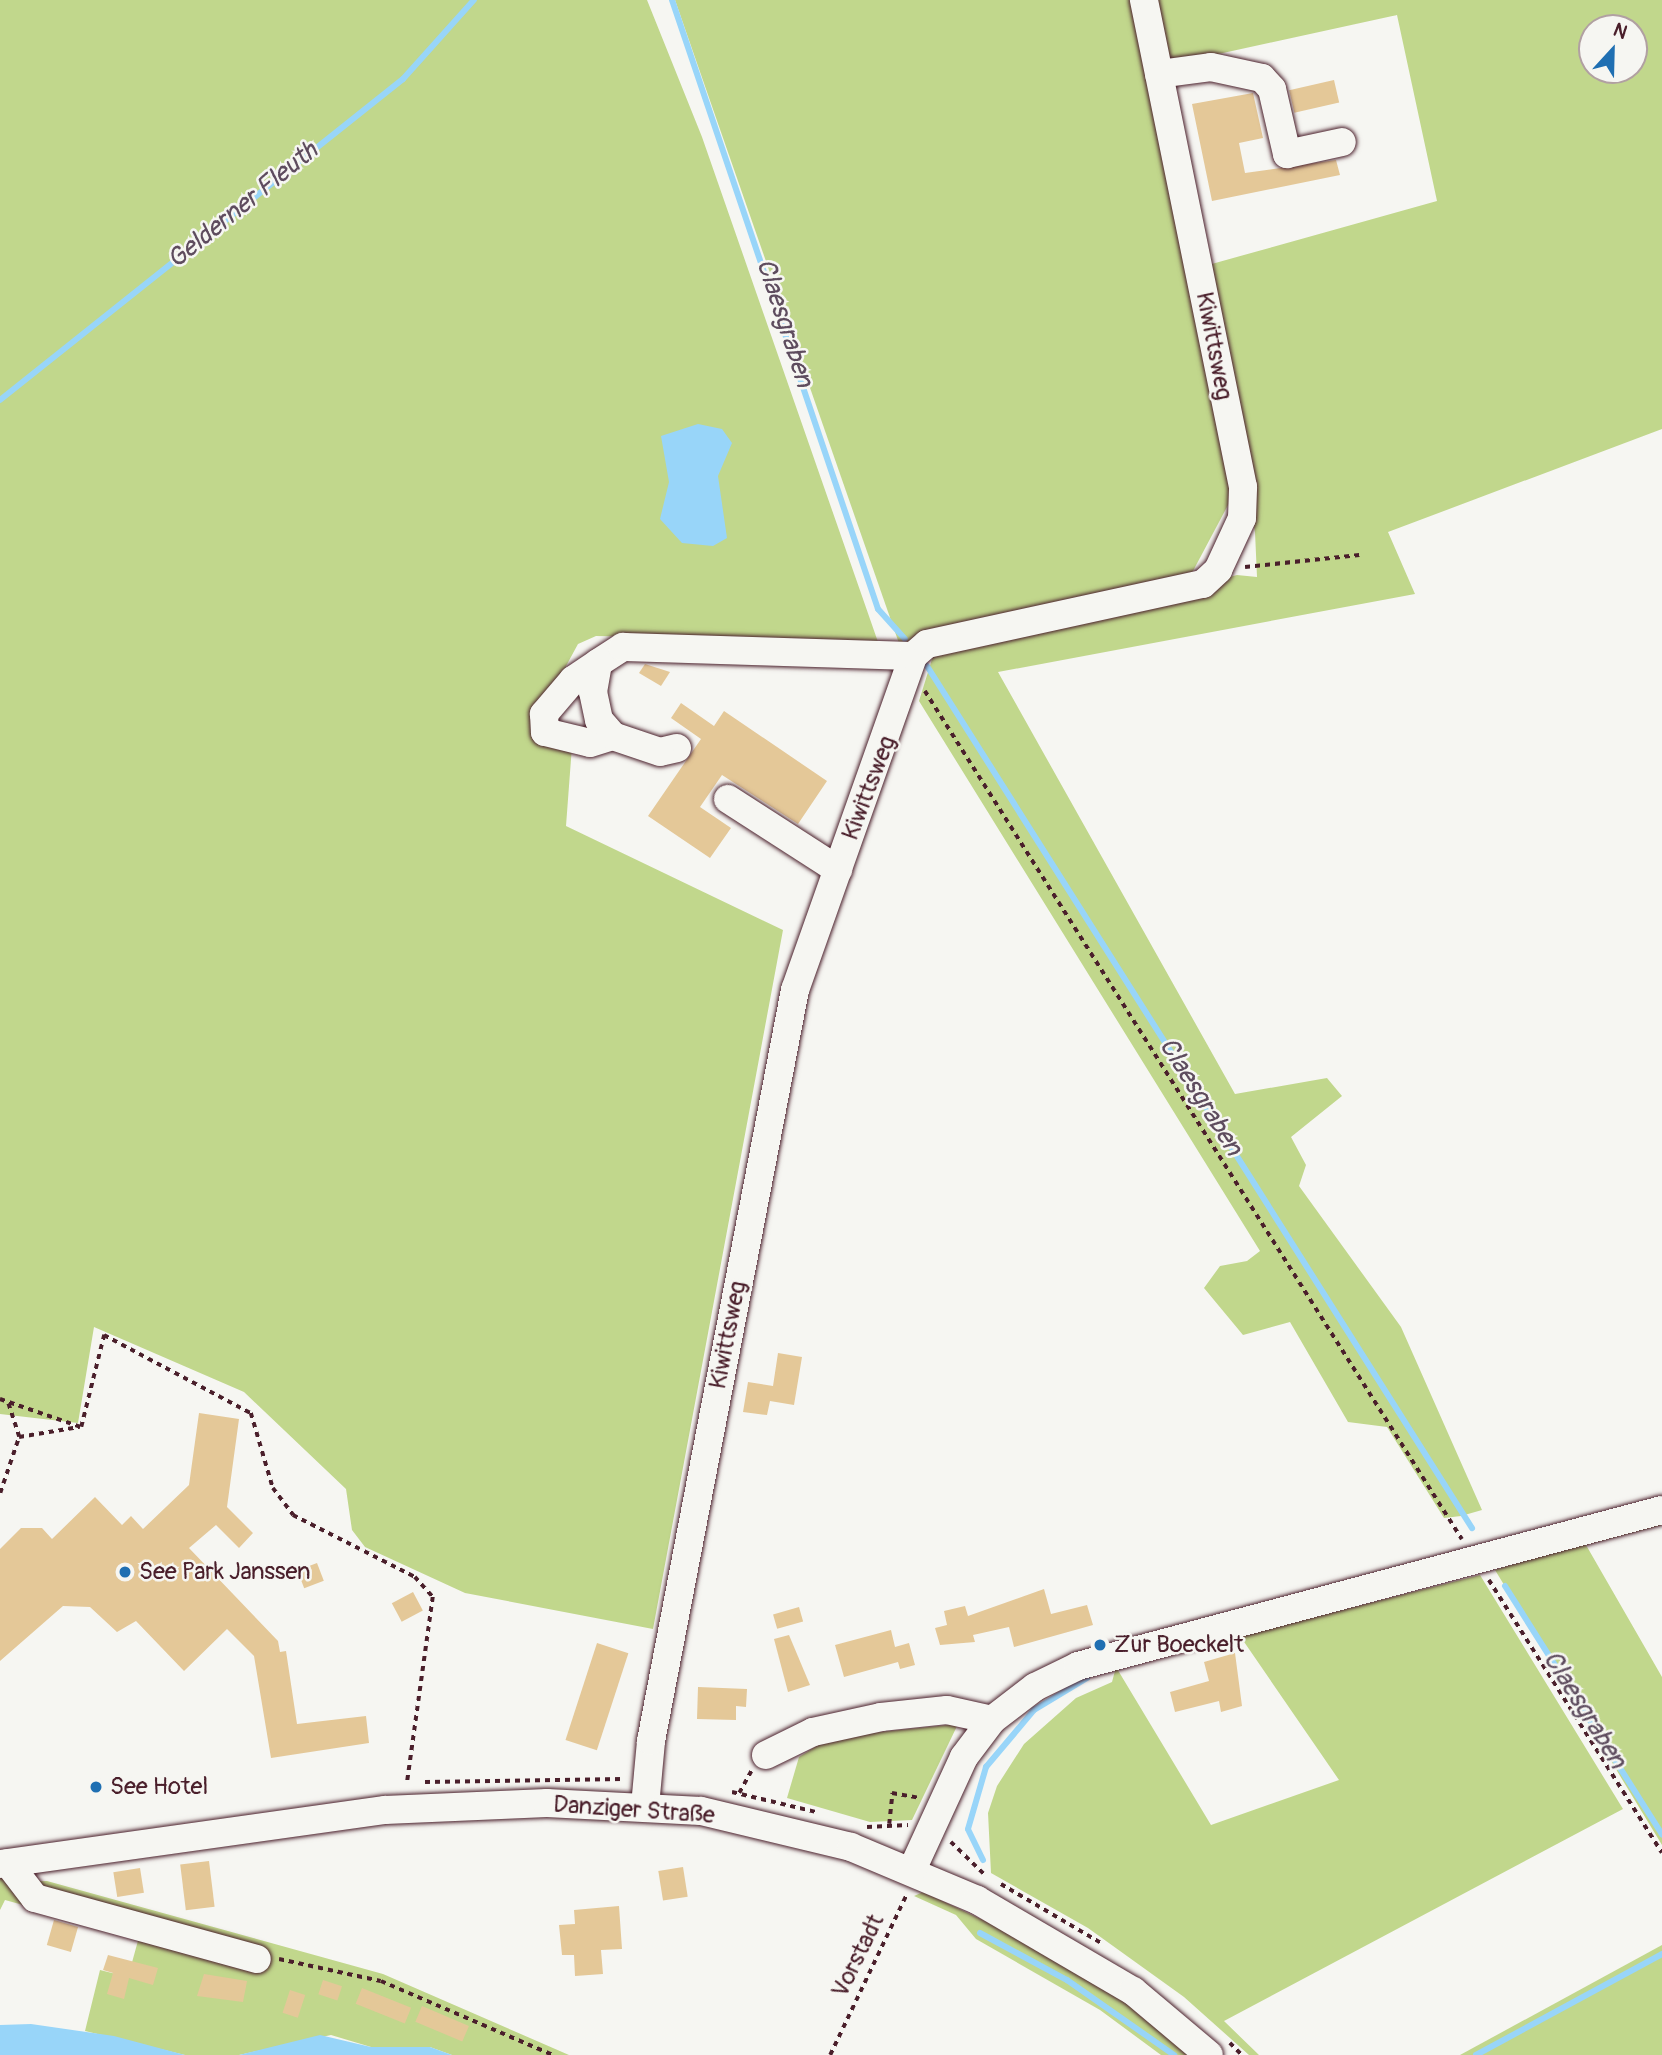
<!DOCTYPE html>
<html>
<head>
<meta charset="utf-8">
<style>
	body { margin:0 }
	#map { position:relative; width:1662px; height:2055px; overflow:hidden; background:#f6f6f2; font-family:Pangolin,sans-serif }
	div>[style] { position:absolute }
	.green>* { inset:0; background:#c1d78c }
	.water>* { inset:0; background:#98d5f9 }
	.stream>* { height:6px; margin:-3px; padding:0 3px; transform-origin:3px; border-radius:3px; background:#98d5f9 }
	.building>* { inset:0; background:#e4c898; transform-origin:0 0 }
	.path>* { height:3.5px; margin-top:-1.75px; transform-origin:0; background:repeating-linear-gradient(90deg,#4a1f2b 0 5px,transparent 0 10px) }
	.roads { filter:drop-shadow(0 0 2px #4a1f2b) drop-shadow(0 0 2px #4a1f2b) }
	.minor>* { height:28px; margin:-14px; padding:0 14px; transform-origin:14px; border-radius:14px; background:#f6f6f2 }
	.dots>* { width:19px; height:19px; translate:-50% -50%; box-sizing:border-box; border:4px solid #f6f6f2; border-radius:50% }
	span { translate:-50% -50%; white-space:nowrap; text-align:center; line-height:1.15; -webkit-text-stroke:5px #f6f6f2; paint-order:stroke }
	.street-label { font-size:24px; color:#4a1f2b }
	.poi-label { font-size:24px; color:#4a1f2b }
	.left { translate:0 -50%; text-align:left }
	.water-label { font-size:26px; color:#5e4c5e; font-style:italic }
	.north { position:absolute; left:1578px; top:14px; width:70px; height:70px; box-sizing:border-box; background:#f6f6f2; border:2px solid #b1a0a2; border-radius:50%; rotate:22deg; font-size:19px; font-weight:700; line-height:28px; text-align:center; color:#4a1f2b }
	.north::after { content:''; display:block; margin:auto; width:24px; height:32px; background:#1f6fb2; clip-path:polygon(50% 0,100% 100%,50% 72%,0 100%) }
</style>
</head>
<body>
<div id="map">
	<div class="green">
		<i style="clip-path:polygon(0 0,647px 0,702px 137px,878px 642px,596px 636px,578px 644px,553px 690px,548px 743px,572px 746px,566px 826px,783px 930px,653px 1629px,465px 1593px,365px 1547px,352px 1530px,346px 1489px,244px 1392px,94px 1327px,78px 1423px,0 1414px)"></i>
		<i style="clip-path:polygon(675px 0,1141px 0,1236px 490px,1185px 586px,902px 652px)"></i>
		<i style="clip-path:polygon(evenodd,1150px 0,1662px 0,1662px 429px,1388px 532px,1415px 594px,998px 672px,1235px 1094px,1327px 1078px,1342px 1096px,1291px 1137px,1306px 1165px,1299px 1186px,1401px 1327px,1482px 1510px,1461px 1516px,1444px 1518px,1387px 1427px,1348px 1422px,1290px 1322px,1243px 1335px,1204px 1288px,1220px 1266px,1247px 1261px,1260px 1251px,919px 701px,933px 656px,1237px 575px,1257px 577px,1255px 532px,1201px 267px,1437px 201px,1397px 15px,1159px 67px,1150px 0,1592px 28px,1634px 28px,1634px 70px,1592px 70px,1592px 28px)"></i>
		<i style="clip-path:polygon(1662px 1518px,1662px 1525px,1586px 1545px,1662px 1677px,1662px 1845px,1495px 1570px)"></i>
		<i style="clip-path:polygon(1480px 1575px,1623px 1809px,1224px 2021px,1259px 2055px,1249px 2055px,1184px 1997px,1088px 1928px,991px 1873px,988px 1813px,997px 1786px,1024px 1744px,1076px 1698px,1112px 1682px,1116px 1667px,1211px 1825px,1339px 1780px,1240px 1636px)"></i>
		<i style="clip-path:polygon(958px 1724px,912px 1820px,870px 1822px,787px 1798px,799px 1757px,831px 1737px)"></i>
		<i style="clip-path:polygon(0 1875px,6px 1882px,47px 1881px,383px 1974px,569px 2055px,452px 2055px,430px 2047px,371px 2047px,331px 2035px,239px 2055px,185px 2055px,85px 2031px,100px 1970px,128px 1977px,139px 1937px,5px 1900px,0 1910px)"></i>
		<i style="clip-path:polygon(923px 1892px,1015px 1935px,1115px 1993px,1195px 2055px,1161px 2055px,1100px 2010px,976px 1939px,956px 1915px,914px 1896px)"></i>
		<i style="clip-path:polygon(1662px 1945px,1662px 2055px,1460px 2055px)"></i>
	</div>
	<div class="water">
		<i style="clip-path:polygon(698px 424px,722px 429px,732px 443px,718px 476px,727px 538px,713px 546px,682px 543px,660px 519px,669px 482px,661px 436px)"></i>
		<i style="clip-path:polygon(31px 2024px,114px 2036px,185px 2055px,0 2055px,0 2025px)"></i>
		<i style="clip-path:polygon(320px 2035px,371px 2047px,430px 2047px,452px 2055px,239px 2055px)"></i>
	</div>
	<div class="stream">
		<i style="left:672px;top:0;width:643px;rotate:71.31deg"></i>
		<i style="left:878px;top:609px;width:40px;rotate:48deg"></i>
		<i style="left:0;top:400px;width:515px;rotate:-38.54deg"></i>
		<i style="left:403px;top:79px;width:106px;rotate:-48.1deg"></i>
		<i style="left:927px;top:666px;width:1020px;rotate:57.7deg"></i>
		<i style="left:1505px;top:1586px;width:294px;rotate:57.7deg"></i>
		<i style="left:983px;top:1860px;width:34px;rotate:-116deg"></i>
		<i style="left:968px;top:1829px;width:65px;rotate:-73.8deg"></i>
		<i style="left:986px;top:1767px;width:75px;rotate:-49.9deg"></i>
		<i style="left:1034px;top:1710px;width:62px;rotate:-31.1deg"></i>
		<i style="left:980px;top:1933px;width:99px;rotate:28.4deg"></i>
		<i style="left:1067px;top:1980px;width:131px;rotate:35deg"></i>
		<i style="left:1476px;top:2055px;width:212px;rotate:-28.5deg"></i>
	</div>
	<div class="building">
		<i style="left:1334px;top:80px;width:23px;height:46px;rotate:77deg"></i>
		<i style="clip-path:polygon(1253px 93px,1263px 138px,1239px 143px,1245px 173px,1336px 160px,1340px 175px,1212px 201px,1192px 104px)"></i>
		<i style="clip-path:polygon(645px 664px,670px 672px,661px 686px,639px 673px)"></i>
		<i style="clip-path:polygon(681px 703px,714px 726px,724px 711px,827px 781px,798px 824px,722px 775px,700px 807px,731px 828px,710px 858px,648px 816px,701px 739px,671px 718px)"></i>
		<i style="clip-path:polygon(778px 1353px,802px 1357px,794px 1405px,770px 1401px,767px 1415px,743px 1412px,748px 1382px,773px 1386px)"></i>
		<i style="clip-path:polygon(199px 1413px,239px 1419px,227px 1507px,253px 1533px,239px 1548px,216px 1525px,189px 1548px,278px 1641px,280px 1652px,286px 1651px,297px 1724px,366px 1716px,369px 1743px,271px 1758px,254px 1656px,227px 1629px,184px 1671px,136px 1621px,117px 1632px,90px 1607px,63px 1606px,0 1661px,0 1549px,21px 1528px,42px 1528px,52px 1539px,95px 1497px,122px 1525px,131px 1516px,143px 1529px,189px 1485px)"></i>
		<i style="left:317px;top:1563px;width:19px;height:21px;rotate:69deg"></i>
		<i style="clip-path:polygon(1044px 1589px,1051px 1614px,1087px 1605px,1093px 1625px,1014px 1647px,1009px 1627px,973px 1635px,975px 1642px,940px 1645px,935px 1628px,947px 1625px,944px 1611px,965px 1606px,968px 1616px)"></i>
		<i style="left:413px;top:1592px;width:21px;height:24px;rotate:62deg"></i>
		<i style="left:799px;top:1607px;width:15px;height:27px;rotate:74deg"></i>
		<i style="clip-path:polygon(891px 1630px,895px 1647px,909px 1643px,915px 1665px,900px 1669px,898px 1662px,844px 1677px,835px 1645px)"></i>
		<i style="clip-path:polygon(789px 1635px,810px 1685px,788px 1692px,774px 1639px)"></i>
		<i style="left:597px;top:1643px;width:33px;height:102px;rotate:18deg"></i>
		<i style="clip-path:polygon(1235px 1653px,1242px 1706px,1221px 1712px,1219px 1701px,1175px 1712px,1170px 1692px,1209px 1681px,1204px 1662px)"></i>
		<i style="clip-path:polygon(698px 1687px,747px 1689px,746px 1707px,736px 1706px,736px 1720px,697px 1719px)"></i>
		<i style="left:209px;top:1861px;width:46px;height:29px;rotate:83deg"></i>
		<i style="left:683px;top:1867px;width:30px;height:25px;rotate:81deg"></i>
		<i style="left:140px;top:1868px;width:25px;height:27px;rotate:81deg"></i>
		<i style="clip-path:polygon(619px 1906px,622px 1949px,601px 1950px,603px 1974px,575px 1976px,574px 1955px,562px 1955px,559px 1925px,575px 1924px,574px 1910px)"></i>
		<i style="left:54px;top:1920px;width:25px;height:26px;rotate:16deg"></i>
		<i style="clip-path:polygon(108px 1955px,158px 1968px,153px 1985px,129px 1978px,124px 1999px,107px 1994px,113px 1973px,103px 1970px)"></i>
		<i style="clip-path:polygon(204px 1974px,247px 1981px,243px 2002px,197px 1996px)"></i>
		<i style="left:323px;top:1980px;width:20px;height:15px;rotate:18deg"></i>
		<i style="left:362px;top:1988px;width:53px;height:17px;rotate:22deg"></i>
		<i style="left:290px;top:1990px;width:16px;height:24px;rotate:18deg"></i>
		<i style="left:422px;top:2006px;width:51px;height:17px;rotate:23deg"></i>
	</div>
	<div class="path">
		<i style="left:1245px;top:567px;width:115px;rotate:-6deg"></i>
		<i style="left:925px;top:691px;width:1004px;rotate:57.66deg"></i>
		<i style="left:0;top:1399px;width:86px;rotate:19.1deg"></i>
		<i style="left:81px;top:1427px;width:95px;rotate:-76deg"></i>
		<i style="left:104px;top:1335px;width:166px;rotate:28deg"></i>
		<i style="left:251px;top:1413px;width:78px;rotate:73.7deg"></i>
		<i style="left:273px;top:1488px;width:34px;rotate:53deg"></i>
		<i style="left:293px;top:1515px;width:137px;rotate:26.9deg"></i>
		<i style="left:415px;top:1577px;width:27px;rotate:48deg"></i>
		<i style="left:433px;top:1597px;width:189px;rotate:97.9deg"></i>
		<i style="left:19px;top:1437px;width:61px;rotate:-9.5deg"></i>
		<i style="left:0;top:1493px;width:59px;rotate:-71.3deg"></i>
		<i style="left:19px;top:1437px;width:35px;rotate:-108deg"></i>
		<i style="left:1489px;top:1580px;width:323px;rotate:57.6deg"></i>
		<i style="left:425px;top:1782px;width:198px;rotate:-0.9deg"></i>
		<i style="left:732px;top:1792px;width:86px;rotate:13.4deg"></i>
		<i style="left:739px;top:1793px;width:25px;rotate:-61deg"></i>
		<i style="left:889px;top:1824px;width:31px;rotate:-84deg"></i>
		<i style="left:892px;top:1793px;width:28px;rotate:10deg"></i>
		<i style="left:867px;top:1827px;width:41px;rotate:-2.8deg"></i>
		<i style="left:951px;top:1842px;width:47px;rotate:44.1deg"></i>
		<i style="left:1001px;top:1884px;width:118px;rotate:30.5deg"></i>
		<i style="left:279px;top:1959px;width:104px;rotate:12.2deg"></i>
		<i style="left:381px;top:1981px;width:187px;rotate:23.3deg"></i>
		<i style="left:1230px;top:2043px;width:17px;rotate:45deg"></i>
		<i style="left:830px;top:2055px;width:176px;rotate:-64.5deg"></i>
	</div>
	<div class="roads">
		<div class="minor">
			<i style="left:1159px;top:74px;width:52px;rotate:-7.7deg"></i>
			<i style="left:1211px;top:67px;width:52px;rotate:12.2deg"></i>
			<i style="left:1262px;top:78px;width:15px;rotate:48deg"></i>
			<i style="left:1272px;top:89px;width:67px;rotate:77deg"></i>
			<i style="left:1287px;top:154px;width:56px;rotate:-12.3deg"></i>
			<i style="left:598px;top:663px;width:30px;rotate:146deg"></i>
			<i style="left:573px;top:680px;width:45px;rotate:130.5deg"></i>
			<i style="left:544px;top:714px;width:18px;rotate:87deg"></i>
			<i style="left:545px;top:732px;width:46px;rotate:13.7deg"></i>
			<i style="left:590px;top:743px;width:24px;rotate:-17deg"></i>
			<i style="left:677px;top:748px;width:17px;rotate:167deg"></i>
			<i style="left:660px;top:752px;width:50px;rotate:-161.2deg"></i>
			<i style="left:613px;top:736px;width:21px;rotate:-131deg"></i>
			<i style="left:599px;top:720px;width:29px;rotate:-102deg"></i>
			<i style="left:593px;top:692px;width:29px;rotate:-80deg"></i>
			<i style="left:598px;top:663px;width:30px;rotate:-33deg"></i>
			<i style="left:623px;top:647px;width:290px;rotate:1.8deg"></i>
			<i style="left:728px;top:799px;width:131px;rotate:32.8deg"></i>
			<i style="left:766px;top:1755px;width:52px;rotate:-26.1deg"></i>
			<i style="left:813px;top:1732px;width:70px;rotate:-12.4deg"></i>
			<i style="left:881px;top:1717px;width:66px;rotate:-6.1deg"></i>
			<i style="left:947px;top:1710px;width:46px;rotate:12.5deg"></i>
			<i style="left:645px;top:1806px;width:65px;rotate:-84.7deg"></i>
			<i style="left:651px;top:1741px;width:765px;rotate:-79.15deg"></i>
			<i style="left:795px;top:990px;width:354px;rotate:-70.5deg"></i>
			<i style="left:913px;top:656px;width:18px;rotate:-41deg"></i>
			<i style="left:927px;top:644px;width:282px;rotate:-12.3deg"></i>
			<i style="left:1203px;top:584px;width:21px;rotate:-43deg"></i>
			<i style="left:1218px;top:570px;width:57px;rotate:-65.2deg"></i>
			<i style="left:1242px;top:518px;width:31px;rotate:-88deg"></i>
			<i style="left:1243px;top:487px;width:497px;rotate:-101.5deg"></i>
			<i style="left:8px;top:1863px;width:44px;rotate:52.4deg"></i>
			<i style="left:35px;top:1898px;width:230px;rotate:15.4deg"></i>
			<i style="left:0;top:1864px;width:389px;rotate:-8deg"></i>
			<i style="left:385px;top:1810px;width:162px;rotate:-2.5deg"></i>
			<i style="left:547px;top:1803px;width:154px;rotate:3deg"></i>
			<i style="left:701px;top:1811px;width:154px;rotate:13.5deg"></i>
			<i style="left:851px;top:1847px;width:137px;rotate:22.8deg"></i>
			<i style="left:977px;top:1900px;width:181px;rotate:30.3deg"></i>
			<i style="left:1133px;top:1991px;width:99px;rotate:40.1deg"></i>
			<i style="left:912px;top:1870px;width:124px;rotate:-65.3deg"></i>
			<i style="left:964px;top:1757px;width:46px;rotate:-52.9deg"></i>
			<i style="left:992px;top:1720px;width:54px;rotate:-37.5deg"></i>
			<i style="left:1035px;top:1687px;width:48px;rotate:-26deg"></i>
			<i style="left:1078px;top:1666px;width:604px;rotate:-14.96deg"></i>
		</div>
	</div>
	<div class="dots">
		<i style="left:125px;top:1572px;background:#1f6fb2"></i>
		<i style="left:1100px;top:1645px;background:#1f6fb2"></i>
		<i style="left:96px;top:1787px;background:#1f6fb2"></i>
	</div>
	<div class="street-label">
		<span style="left:1214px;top:346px;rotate:79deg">Kiwittsweg</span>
		<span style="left:869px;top:788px;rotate:-69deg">Kiwittsweg</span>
		<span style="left:728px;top:1335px;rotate:-79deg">Kiwittsweg</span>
		<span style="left:634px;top:1810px;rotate:4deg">Danziger Straße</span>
		<span style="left:858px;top:1956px;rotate:-64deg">Vorstadt</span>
	</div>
	<div class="poi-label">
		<span class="left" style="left:139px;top:1572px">See Park Janssen</span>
		<span class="left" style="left:1114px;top:1645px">Zur Boeckelt</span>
		<span class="left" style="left:110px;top:1787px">See Hotel</span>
	</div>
	<div class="water-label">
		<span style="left:243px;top:206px;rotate:-39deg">Gelderner Fleuth</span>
		<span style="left:784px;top:323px;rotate:72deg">Claesgraben</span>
		<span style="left:1200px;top:1097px;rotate:58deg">Claesgraben</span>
		<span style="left:1584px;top:1710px;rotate:58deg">Claesgraben</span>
	</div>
	<div class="north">N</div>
</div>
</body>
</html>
